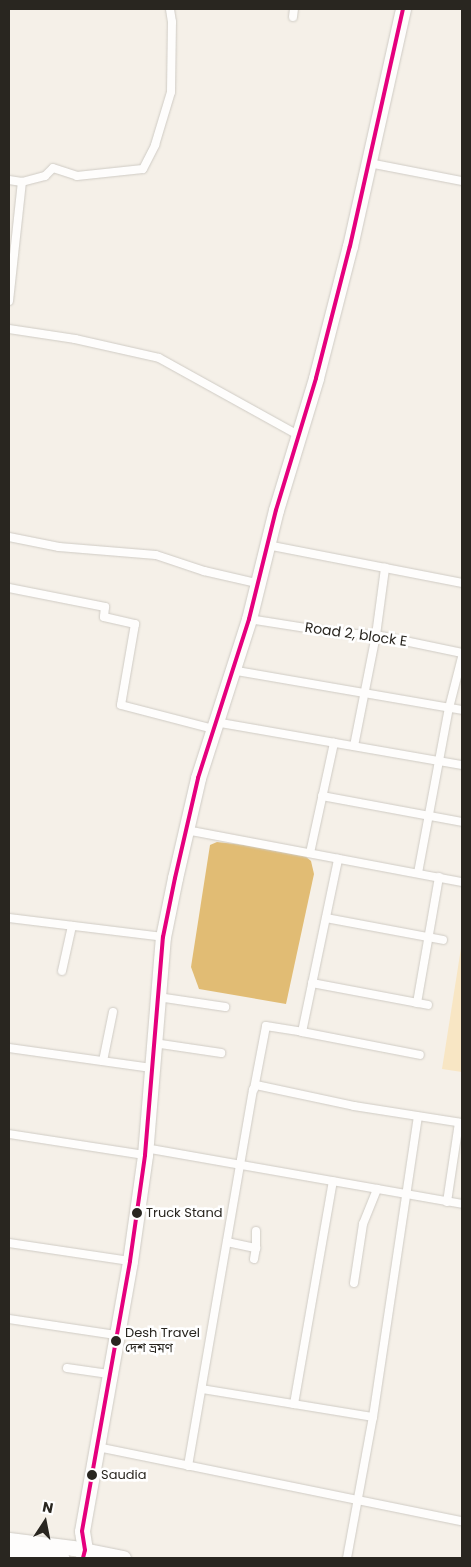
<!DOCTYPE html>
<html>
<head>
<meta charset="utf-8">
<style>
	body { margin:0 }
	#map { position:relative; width:471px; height:1567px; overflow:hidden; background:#f5f0e8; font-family:Poppins,"Noto Sans Bengali",sans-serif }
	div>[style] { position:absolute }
	.green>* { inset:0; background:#f8e6c4 }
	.water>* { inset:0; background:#e1bc74 }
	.roads { filter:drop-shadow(0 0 1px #cfcbc4) drop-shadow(0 0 1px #cfcbc4) }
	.street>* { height:8px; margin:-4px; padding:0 4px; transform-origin:4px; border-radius:4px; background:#fefdfc }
	.highway>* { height:15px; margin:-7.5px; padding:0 7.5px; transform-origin:7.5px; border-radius:7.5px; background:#fefdfc }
	.bus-1>* { height:4px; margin:-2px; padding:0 2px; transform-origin:2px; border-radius:2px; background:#e5007d }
	.dots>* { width:14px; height:14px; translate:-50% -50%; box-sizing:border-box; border:2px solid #fff; border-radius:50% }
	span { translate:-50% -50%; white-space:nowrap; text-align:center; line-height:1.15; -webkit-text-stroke:5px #fff; paint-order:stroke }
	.bus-label { font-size:13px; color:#292620 }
	.left { translate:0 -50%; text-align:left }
	.street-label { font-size:14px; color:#292620 }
	.frame { position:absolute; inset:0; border:10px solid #292620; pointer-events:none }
	.north { position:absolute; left:20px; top:1497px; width:50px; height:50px; -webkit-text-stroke:4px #fff; paint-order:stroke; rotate:11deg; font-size:14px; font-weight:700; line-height:20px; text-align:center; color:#292620 }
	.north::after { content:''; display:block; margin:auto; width:18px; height:22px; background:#292620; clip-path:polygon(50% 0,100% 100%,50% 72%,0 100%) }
</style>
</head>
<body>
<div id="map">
	<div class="green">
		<i style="clip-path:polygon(461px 948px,462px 948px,462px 1072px,442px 1069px)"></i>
	</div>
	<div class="water">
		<i style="clip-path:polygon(217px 842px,299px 851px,311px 861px,314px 874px,286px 1004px,199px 989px,191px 967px,210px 845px)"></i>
	</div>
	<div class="roads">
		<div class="street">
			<i style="left:293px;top:17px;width:8px;rotate:-83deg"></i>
			<i style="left:369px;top:163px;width:95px;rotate:11deg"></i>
			<i style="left:9px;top:180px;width:13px;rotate:9deg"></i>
			<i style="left:22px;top:182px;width:24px;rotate:-15deg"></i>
			<i style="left:45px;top:176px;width:11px;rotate:-45deg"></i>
			<i style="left:53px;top:168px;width:25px;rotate:18deg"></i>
			<i style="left:77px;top:176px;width:66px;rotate:-6.1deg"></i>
			<i style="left:143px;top:169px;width:27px;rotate:-63deg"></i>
			<i style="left:155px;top:145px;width:55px;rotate:-73.2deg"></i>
			<i style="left:171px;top:92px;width:70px;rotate:-89.2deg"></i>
			<i style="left:172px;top:22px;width:13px;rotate:-99deg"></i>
			<i style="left:9px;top:301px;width:120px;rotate:-83.8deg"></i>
			<i style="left:9px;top:329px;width:67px;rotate:8.6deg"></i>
			<i style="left:75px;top:339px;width:86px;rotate:12.7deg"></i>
			<i style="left:159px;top:358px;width:159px;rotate:29deg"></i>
			<i style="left:9px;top:537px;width:51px;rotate:11.3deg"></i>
			<i style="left:59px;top:547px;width:97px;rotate:4.7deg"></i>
			<i style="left:156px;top:555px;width:51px;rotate:18.4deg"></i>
			<i style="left:204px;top:571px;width:53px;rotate:13deg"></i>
			<i style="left:267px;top:545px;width:199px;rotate:11deg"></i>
			<i style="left:9px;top:588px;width:98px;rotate:11.2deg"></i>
			<i style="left:105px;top:607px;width:10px;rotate:96deg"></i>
			<i style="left:104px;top:617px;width:32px;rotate:13deg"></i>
			<i style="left:135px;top:624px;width:82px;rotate:99.8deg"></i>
			<i style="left:121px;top:705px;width:95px;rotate:14.6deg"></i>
			<i style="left:249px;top:619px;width:89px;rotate:9deg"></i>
			<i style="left:337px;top:633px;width:39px;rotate:3deg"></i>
			<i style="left:376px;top:635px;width:88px;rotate:11.8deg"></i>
			<i style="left:231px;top:670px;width:234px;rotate:9.8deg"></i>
			<i style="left:215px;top:722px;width:251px;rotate:9.9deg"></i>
			<i style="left:354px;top:746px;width:113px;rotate:-78.8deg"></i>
			<i style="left:376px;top:635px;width:68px;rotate:-82.3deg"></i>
			<i style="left:322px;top:796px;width:142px;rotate:10.5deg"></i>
			<i style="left:186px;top:830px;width:281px;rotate:10.7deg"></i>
			<i style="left:310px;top:853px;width:113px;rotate:-77.7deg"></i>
			<i style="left:418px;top:873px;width:168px;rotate:-79.4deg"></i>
			<i style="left:449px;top:708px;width:53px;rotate:-75.7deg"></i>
			<i style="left:9px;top:918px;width:155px;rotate:7deg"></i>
			<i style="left:326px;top:918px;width:119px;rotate:10.6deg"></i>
			<i style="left:62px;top:971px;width:46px;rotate:-77.5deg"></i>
			<i style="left:312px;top:983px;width:118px;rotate:10.7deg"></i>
			<i style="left:158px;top:997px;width:68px;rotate:8.5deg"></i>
			<i style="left:417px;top:1003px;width:128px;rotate:-80.1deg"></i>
			<i style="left:302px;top:1032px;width:120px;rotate:11deg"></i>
			<i style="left:154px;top:1043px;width:68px;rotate:8.5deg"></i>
			<i style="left:9px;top:1048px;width:144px;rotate:8deg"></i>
			<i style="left:103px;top:1061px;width:50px;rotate:-78.5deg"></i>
			<i style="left:254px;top:1089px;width:64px;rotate:-79.2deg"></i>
			<i style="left:266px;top:1026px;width:36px;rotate:9deg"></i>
			<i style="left:302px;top:1032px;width:177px;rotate:-78.2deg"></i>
			<i style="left:9px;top:1134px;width:138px;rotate:8.8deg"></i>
			<i style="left:145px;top:1148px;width:322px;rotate:10deg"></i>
			<i style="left:447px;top:1202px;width:80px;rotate:-81.4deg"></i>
			<i style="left:227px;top:1242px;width:30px;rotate:12deg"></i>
			<i style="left:256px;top:1248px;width:17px;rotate:-90deg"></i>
			<i style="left:9px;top:1243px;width:122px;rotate:8.5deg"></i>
			<i style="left:254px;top:1259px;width:11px;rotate:-80deg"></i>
			<i style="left:354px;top:1283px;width:60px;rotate:-81.3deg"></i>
			<i style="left:363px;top:1224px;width:38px;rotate:-68deg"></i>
			<i style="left:9px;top:1319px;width:108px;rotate:8.5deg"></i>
			<i style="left:67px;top:1368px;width:42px;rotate:8.1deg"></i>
			<i style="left:202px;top:1389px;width:173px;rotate:9.3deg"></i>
			<i style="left:294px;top:1404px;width:226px;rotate:-80.1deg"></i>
			<i style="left:97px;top:1447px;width:372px;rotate:11.5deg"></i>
			<i style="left:188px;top:1466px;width:382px;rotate:-80.2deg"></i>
			<i style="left:253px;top:1090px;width:6px;rotate:-59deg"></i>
			<i style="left:256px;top:1085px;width:100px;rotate:12.1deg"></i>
			<i style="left:354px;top:1106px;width:109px;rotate:8.9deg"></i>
			<i style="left:347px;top:1558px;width:143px;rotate:-79.6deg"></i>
			<i style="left:373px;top:1417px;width:303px;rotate:-81.5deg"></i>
		</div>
		<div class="highway">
			<i style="left:9px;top:1540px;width:64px;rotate:7.1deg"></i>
			<i style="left:73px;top:1548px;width:51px;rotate:11.3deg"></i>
			<i style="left:13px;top:1551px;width:49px;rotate:8.3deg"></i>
			<i style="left:83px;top:1558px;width:8px;rotate:-76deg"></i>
			<i style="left:85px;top:1550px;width:19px;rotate:-99deg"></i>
			<i style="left:82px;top:1531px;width:274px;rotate:-79.9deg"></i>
			<i style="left:130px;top:1261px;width:107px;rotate:-81.9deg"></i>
			<i style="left:145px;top:1155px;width:219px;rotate:-85.3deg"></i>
			<i style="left:163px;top:937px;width:60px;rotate:-78.5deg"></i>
			<i style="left:175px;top:878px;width:103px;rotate:-77deg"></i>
			<i style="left:198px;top:778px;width:167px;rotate:-72.2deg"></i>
			<i style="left:249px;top:619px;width:112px;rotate:-76.1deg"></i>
			<i style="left:276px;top:510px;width:138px;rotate:-73.1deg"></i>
			<i style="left:316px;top:378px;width:136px;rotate:-75.6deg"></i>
			<i style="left:350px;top:246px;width:243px;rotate:-77.4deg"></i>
		</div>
	</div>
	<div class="bus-1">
		<i style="left:83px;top:1558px;width:8px;rotate:-76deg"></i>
		<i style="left:85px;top:1550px;width:19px;rotate:-99deg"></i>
		<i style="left:82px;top:1531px;width:274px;rotate:-79.9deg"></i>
		<i style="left:130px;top:1261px;width:107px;rotate:-81.9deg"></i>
		<i style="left:145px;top:1155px;width:219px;rotate:-85.3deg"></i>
		<i style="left:163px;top:937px;width:60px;rotate:-78.5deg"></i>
		<i style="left:175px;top:878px;width:103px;rotate:-77deg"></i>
		<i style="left:198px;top:778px;width:167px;rotate:-72.2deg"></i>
		<i style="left:249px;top:619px;width:112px;rotate:-76.1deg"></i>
		<i style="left:276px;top:510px;width:138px;rotate:-73.1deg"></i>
		<i style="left:316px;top:378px;width:136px;rotate:-75.6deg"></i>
		<i style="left:350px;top:246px;width:243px;rotate:-77.4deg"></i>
	</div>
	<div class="dots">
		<i style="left:137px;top:1213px;background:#292620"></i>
		<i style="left:116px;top:1341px;background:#292620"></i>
		<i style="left:92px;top:1475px;background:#292620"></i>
	</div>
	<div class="bus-label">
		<span class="left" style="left:146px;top:1213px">Truck Stand</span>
		<span class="left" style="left:125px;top:1341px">Desh Travel<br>দেশ ভ্রমণ</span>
		<span class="left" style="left:101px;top:1475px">Saudia</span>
	</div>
	<div class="street-label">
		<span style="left:356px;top:634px;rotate:8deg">Road 2, block E</span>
	</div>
	<div class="frame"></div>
	<div class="north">N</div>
</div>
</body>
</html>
